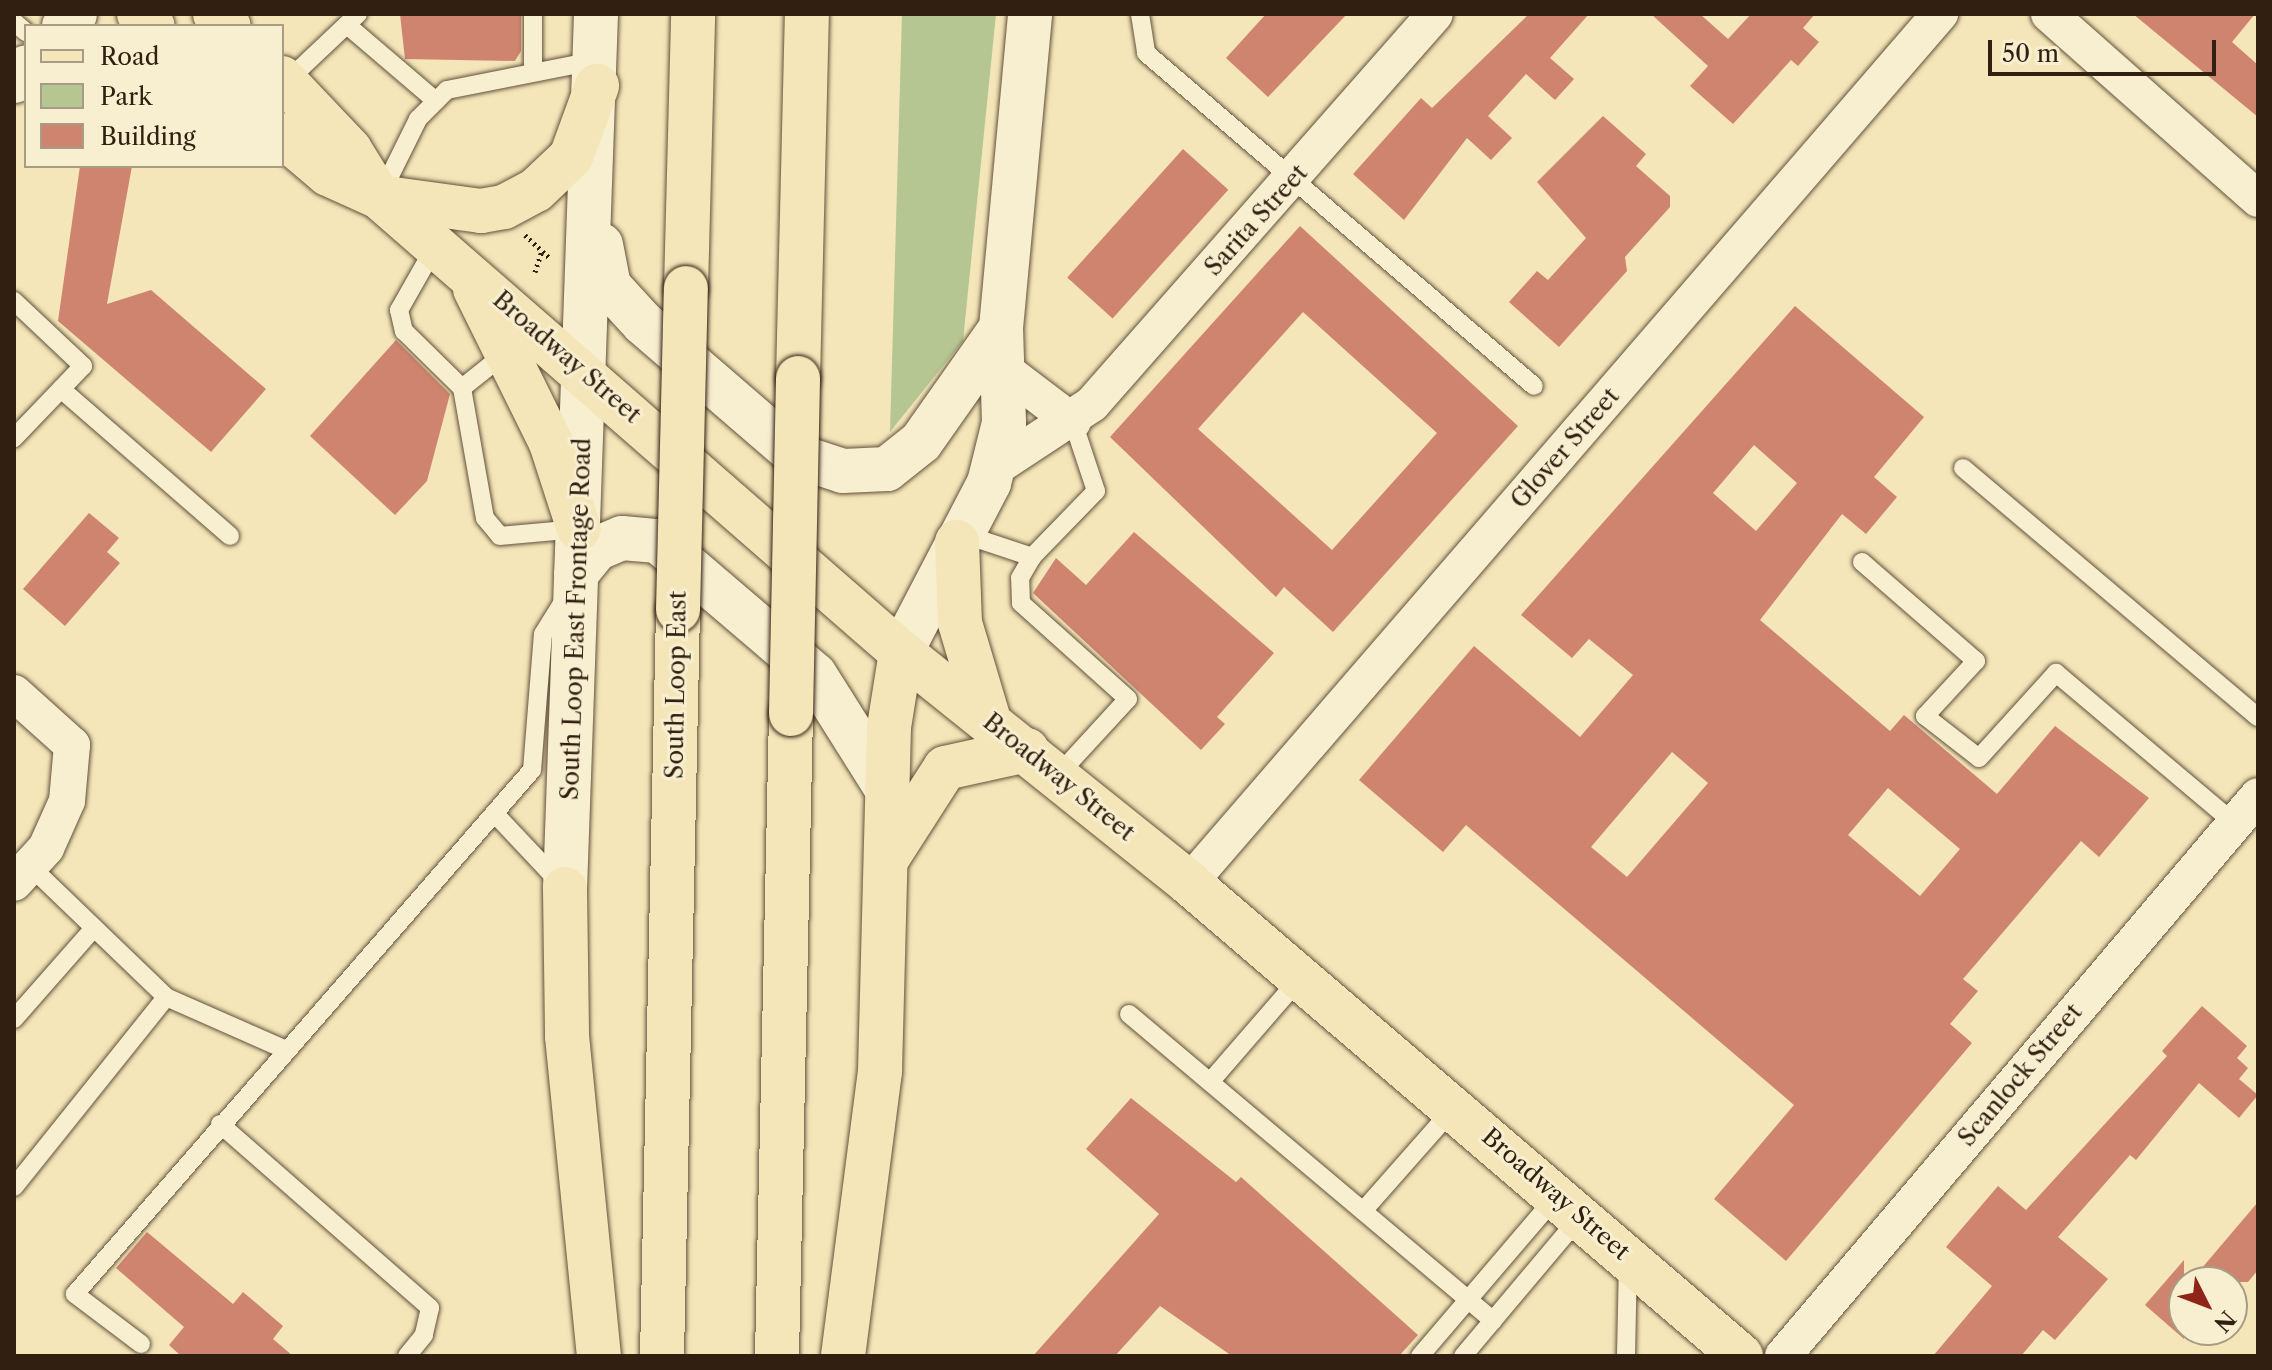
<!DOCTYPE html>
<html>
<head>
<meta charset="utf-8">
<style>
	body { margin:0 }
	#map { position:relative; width:2272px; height:1370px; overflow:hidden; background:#f4e6b8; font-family:"Libre Caslon Text",serif }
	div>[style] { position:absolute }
	.green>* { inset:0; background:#b5c693 }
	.building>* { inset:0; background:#cf846f; transform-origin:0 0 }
	.path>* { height:5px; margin-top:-2.5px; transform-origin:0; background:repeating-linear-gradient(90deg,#311f12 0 2px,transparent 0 6px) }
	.roads { filter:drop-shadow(0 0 2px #62513c) drop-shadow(0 0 2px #62513c) }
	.lane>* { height:18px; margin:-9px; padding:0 9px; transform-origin:9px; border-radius:9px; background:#f8efd1 }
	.street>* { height:36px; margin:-18px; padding:0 18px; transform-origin:18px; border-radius:18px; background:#f8efd1 }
	.secondary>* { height:44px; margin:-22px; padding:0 22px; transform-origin:22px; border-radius:22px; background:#f8efd1 }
	.primary>* { height:44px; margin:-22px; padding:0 22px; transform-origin:22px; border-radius:22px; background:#f4e6b8 }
	.highway>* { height:44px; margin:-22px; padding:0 22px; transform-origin:22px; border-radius:22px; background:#f4e6b8 }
	.bridges { filter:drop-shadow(0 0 2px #311f12) drop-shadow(0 0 2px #311f12) }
	.highway-bridge>* { height:44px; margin:-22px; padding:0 22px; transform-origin:22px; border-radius:22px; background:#f4e6b8 }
	span { translate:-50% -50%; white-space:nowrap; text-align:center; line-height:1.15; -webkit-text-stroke:6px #f8efd1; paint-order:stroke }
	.street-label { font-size:24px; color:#311f12 }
	.frame { position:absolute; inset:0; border:16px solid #311f12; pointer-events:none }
	.legend { position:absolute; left:24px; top:24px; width:260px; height:144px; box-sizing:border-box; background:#f8efd1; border:2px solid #a89c85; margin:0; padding:10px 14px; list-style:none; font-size:24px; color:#311f12 }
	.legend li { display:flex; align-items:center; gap:16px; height:40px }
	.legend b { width:40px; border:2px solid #a89c85 }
	.north { position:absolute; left:2168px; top:1266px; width:80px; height:80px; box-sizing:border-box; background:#f8efd1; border:2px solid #a89c85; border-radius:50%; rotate:132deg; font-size:22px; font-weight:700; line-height:32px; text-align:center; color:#311f12 }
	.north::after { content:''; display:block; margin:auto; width:28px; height:36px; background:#8f2418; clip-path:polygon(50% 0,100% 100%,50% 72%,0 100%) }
	.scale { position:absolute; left:1988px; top:40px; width:228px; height:36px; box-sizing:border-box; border:4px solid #311f12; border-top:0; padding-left:10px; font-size:24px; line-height:28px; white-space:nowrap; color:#311f12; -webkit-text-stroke:6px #f8efd1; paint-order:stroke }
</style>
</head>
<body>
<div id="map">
	<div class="green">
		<i style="clip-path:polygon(902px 14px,996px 14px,963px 341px,890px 432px)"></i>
	</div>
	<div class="building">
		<i style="clip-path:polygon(400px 14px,521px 14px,521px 51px,515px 61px,405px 59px)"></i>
		<i style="clip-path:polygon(1266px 14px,1347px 14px,1268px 97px,1226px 58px)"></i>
		<i style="clip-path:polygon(1529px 14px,1589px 14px,1550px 58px,1574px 79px,1555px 100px,1526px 74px,1488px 116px,1512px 138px,1491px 160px,1467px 138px,1404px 220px,1353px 174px,1421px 98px,1432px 108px)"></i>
		<i style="clip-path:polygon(1651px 14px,1700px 14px,1728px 39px,1751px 14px,1815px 14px,1803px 28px,1819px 42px,1798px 66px,1791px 60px,1733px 124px,1690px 86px,1708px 66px)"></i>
		<i style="clip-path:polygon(2133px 14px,2255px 14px,2232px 42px,2258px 65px,2258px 117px)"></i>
		<i style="clip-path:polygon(1603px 116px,1646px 154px,1636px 166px,1670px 196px,1670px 207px,1625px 257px,1627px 271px,1559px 347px,1509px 302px,1537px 271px,1548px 280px,1586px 238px,1537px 182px)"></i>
		<i style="left:1183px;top:149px;width:61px;height:173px;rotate:42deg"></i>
		<i style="clip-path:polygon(80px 166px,132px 166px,107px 304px,151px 290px,266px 389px,211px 452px,58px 321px)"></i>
		<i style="clip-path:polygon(evenodd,1300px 226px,1518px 426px,1333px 632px,1284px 587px,1276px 597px,1110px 437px,1300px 226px,1303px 312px,1437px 433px,1332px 550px,1198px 429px,1303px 312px)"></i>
		<i style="clip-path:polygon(evenodd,1795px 306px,1924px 417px,1874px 477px,1897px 497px,1866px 534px,1842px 514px,1760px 620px,1890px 731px,1904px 715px,1997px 794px,2055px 726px,2149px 798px,2099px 857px,2081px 841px,1963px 979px,1978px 991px,1950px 1024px,1972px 1043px,1786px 1261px,1714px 1199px,1794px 1105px,1466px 825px,1443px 852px,1359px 780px,1474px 646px,1580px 737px,1633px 675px,1589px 639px,1572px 658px,1521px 615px,1795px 306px,1754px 445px,1797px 483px,1756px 531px,1713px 493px,1754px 445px,1795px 306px,1672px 752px,1708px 783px,1627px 877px,1591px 847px,1672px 752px,1795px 306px,1888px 788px,1960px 849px,1920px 896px,1848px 835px,1888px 788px)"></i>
		<i style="clip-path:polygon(396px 340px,450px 394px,427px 481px,395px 515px,310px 436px)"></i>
		<i style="clip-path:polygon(89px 513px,119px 538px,107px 552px,120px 563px,65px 626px,23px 589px)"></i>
		<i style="clip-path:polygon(1134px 532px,1274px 653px,1217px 717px,1225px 724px,1201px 750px,1033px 593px,1056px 558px,1086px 585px)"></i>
		<i style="clip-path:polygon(2202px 1006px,2247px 1046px,2237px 1058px,2248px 1068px,2239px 1079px,2258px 1095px,2239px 1118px,2199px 1083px,2136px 1160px,2130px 1155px,2058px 1237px,2108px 1279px,2055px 1340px,2043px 1330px,2021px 1356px,1933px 1356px,1992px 1286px,1946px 1247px,1998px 1186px,2026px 1210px,2167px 1056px,2162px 1051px)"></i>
		<i style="clip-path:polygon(1131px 1098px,1236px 1182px,1241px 1177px,1418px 1335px,1399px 1356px,1232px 1356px,1160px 1306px,1115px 1356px,1033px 1356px,1159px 1214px,1086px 1149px)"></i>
		<i style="clip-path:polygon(2258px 1202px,2258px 1270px,2248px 1282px,2190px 1282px)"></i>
		<i style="clip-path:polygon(147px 1232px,233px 1304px,243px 1292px,283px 1326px,273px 1339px,293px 1356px,181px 1356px,169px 1345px,184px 1327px,116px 1268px)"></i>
		<i style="clip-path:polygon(2184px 1260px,2184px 1339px,2145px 1305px)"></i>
	</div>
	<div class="path">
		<i style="left:525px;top:235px;width:34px;rotate:43deg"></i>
		<i style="left:535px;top:272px;width:23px;rotate:-72deg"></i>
	</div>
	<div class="roads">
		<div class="lane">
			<i style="left:1140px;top:14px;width:39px;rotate:81deg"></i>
			<i style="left:1146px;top:53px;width:511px;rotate:40.64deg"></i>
			<i style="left:14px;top:22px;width:16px;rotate:40deg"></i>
			<i style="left:347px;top:25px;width:117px;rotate:40.5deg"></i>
			<i style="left:533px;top:71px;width:57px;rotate:-90deg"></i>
			<i style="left:286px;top:82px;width:99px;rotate:-43.4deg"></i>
			<i style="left:381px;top:194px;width:84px;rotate:-63.7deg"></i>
			<i style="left:418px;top:119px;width:41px;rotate:-45deg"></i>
			<i style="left:447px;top:90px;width:150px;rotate:-11.2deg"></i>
			<i style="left:436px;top:245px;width:75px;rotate:119.6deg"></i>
			<i style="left:399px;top:310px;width:22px;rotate:77deg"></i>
			<i style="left:404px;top:331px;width:81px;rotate:44.5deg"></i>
			<i style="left:462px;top:388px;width:132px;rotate:80deg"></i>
			<i style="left:485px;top:518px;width:23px;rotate:50deg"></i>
			<i style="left:500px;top:536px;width:77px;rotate:-5.2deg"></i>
			<i style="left:14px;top:301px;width:95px;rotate:43.3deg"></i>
			<i style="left:83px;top:366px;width:100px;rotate:133.8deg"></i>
			<i style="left:462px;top:388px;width:58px;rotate:-38.7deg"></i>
			<i style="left:61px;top:389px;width:224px;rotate:41deg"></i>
			<i style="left:1963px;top:468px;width:386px;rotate:40.2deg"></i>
			<i style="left:963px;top:534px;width:73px;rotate:18.4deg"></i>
			<i style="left:1862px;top:562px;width:151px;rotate:41deg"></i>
			<i style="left:1976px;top:661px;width:75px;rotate:132.8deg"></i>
			<i style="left:1925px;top:716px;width:68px;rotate:37.9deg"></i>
			<i style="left:1979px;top:758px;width:115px;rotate:-47.8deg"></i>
			<i style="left:2056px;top:673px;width:231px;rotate:40.1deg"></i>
			<i style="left:1058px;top:775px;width:103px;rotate:-47.4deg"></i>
			<i style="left:1128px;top:699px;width:144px;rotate:-138.1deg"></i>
			<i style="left:1021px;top:603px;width:25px;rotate:-92deg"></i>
			<i style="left:1020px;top:578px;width:24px;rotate:-60deg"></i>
			<i style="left:1032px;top:557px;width:92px;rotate:-45.9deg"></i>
			<i style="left:1096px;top:491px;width:73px;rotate:-108.4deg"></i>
			<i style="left:495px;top:814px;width:93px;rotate:46.7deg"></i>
			<i style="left:30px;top:866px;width:189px;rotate:43.9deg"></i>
			<i style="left:166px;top:997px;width:131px;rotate:23.8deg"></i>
			<i style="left:1129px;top:1014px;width:476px;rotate:40.1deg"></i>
			<i style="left:14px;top:1019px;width:120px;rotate:-48.7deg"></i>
			<i style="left:1210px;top:1082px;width:139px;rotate:-49.1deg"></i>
			<i style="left:220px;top:1124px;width:279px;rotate:41.2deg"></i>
			<i style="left:430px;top:1308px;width:28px;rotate:103deg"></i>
			<i style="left:424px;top:1335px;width:27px;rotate:129deg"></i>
			<i style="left:14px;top:1187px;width:243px;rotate:-51.3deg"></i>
			<i style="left:1363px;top:1211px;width:136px;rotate:-48.6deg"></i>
			<i style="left:141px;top:1344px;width:83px;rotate:-142.9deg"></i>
			<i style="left:75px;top:1294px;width:695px;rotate:-48.91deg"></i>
			<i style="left:532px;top:770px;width:136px;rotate:-85.4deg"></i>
			<i style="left:543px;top:634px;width:40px;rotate:-58deg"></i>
			<i style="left:1420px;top:1356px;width:209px;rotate:-49.5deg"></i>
			<i style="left:1463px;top:1356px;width:182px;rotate:-49.9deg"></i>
			<i style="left:1626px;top:1356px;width:93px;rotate:-88.8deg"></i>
		</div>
		<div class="street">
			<i style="left:2049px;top:14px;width:279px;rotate:41.5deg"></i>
			<i style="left:1002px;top:368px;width:89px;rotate:37.3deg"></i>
			<i style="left:992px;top:470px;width:120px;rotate:-33.4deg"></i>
			<i style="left:1092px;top:404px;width:519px;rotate:-48.67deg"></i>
			<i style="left:14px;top:693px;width:78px;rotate:41.9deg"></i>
			<i style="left:72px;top:745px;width:56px;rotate:95.1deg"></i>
			<i style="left:67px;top:801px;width:51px;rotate:114.1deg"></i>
			<i style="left:46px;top:848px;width:47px;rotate:132.4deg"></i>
			<i style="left:1189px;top:883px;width:1149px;rotate:-49.17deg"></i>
			<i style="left:1783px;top:1356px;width:734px;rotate:-49.69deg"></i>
		</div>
		<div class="secondary">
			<i style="left:64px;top:26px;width:16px;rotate:-47deg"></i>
			<i style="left:14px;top:81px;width:18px;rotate:-49deg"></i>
			<i style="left:601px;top:245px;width:42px;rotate:79deg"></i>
			<i style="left:609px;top:286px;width:50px;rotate:47.4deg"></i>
			<i style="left:643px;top:323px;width:203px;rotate:40.8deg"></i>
			<i style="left:797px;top:456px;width:48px;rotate:18.1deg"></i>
			<i style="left:843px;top:471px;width:44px;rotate:-2.6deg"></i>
			<i style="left:887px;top:469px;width:43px;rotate:-38.5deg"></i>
			<i style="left:921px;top:442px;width:139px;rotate:-54.9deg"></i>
			<i style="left:576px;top:574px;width:32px;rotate:-51deg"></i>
			<i style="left:596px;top:549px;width:28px;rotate:-23deg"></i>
			<i style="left:622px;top:538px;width:36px;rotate:5deg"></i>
			<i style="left:658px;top:541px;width:206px;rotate:40.5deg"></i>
			<i style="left:815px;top:675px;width:137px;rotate:57.8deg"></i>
			<i style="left:901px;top:652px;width:191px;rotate:-62.5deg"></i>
			<i style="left:989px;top:483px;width:62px;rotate:-76deg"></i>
			<i style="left:1004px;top:423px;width:95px;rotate:-91.8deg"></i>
			<i style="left:1001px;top:328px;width:315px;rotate:-84.7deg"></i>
			<i style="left:565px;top:889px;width:876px;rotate:-87.97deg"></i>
		</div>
		<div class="primary">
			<i style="left:139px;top:14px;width:18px;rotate:41deg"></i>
			<i style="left:215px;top:14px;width:18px;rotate:41deg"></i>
			<i style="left:282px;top:78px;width:99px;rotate:46.6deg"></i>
			<i style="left:350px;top:150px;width:55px;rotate:58.3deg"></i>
			<i style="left:282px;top:135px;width:60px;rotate:40.3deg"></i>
			<i style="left:328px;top:174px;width:56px;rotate:24.3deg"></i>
			<i style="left:379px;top:197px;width:692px;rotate:41.08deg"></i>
			<i style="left:901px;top:652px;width:369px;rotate:38.7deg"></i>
			<i style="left:1189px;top:883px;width:727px;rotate:40.59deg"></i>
			<i style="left:379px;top:197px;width:103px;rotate:7.8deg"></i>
			<i style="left:481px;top:211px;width:23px;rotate:-10deg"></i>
			<i style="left:504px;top:207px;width:36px;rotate:-28deg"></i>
			<i style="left:536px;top:190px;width:48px;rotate:-43.3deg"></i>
			<i style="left:571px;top:157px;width:76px;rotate:-69.9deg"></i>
			<i style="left:475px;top:289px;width:172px;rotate:63.7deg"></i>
			<i style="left:551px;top:443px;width:90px;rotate:72deg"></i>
			<i style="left:957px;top:542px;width:81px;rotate:87.9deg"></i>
			<i style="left:960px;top:623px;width:101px;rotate:73.4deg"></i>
			<i style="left:886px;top:860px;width:109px;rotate:-57.3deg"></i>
			<i style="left:945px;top:768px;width:84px;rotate:-12.4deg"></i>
		</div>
		<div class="highway">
			<i style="left:686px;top:288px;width:274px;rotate:-88.5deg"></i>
			<i style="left:798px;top:378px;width:364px;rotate:-88.6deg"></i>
			<i style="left:565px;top:889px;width:147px;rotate:89.2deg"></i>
			<i style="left:567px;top:1036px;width:322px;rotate:84.3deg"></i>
			<i style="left:662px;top:1356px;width:746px;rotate:-88.77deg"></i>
			<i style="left:777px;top:1356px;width:642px;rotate:-88.75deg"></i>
			<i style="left:843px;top:1356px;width:287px;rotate:-82.6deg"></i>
			<i style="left:880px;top:1071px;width:344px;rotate:-88.5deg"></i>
			<i style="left:889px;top:727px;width:76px;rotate:-80.9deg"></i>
		</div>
	</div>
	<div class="bridges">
		<div class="highway-bridge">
			<i style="left:678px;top:610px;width:322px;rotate:-88.6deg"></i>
			<i style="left:791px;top:714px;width:336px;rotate:-88.8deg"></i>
		</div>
	</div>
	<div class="street-label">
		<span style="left:1256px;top:220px;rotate:-48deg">Sarita Street</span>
		<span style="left:567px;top:357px;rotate:41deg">Broadway Street</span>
		<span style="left:1565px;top:448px;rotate:-49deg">Glover Street</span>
		<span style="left:576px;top:619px;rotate:-88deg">South Loop East Frontage Road</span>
		<span style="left:676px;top:685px;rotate:-89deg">South Loop East</span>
		<span style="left:1059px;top:777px;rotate:39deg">Broadway Street</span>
		<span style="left:2020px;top:1075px;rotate:-50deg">Scanlock Street</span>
		<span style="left:1556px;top:1194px;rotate:41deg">Broadway Street</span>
	</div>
	<div class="frame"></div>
	<ul class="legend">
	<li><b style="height:10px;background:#f4e6b8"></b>Road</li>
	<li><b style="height:22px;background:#b5c693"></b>Park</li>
	<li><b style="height:22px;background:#cf846f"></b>Building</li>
	</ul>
	<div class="north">N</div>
	<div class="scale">50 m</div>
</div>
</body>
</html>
